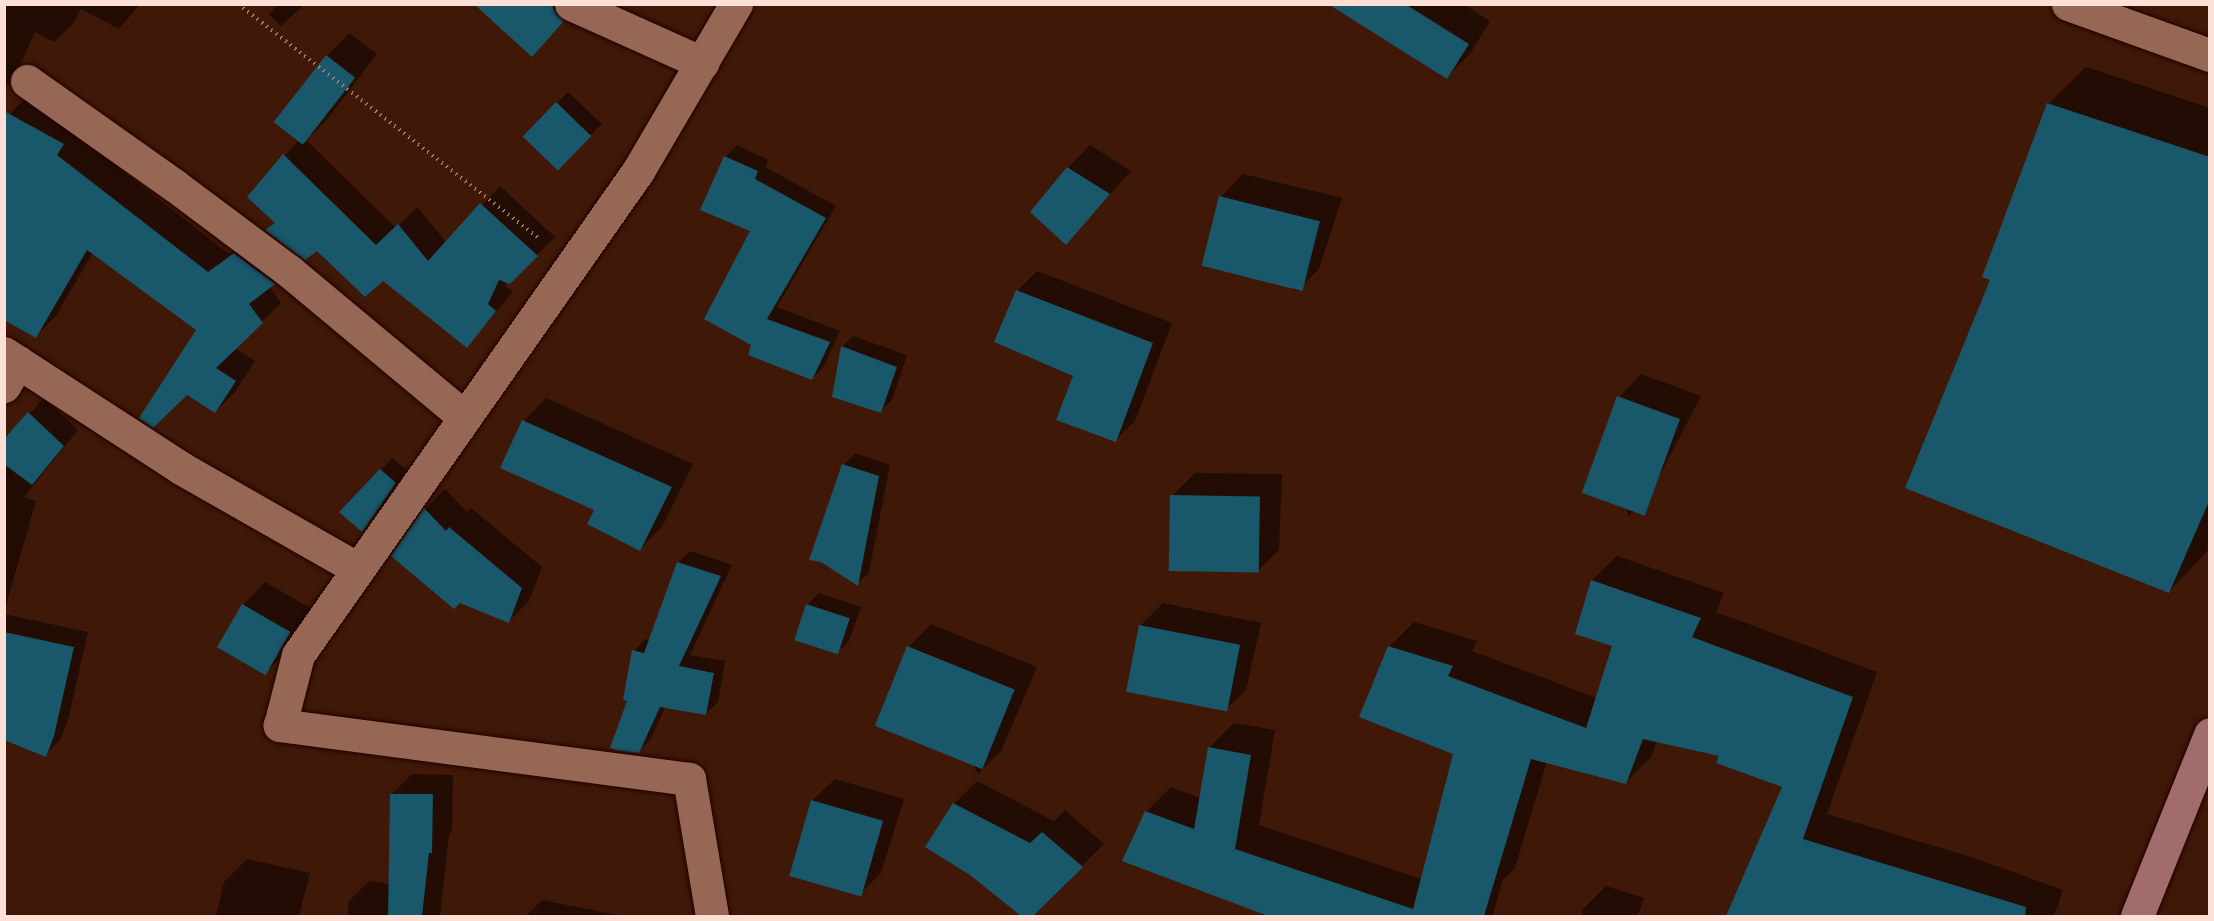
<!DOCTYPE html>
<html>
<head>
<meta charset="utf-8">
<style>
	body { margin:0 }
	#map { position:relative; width:2214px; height:921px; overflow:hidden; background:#401807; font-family:"Open Sans",sans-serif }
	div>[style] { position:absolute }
	.shadow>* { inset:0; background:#0007 }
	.building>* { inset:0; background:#19576a; transform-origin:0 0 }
	.path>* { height:4px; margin-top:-2px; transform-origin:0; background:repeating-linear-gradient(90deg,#a07e70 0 1.5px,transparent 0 6px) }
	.roads { filter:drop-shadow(0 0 2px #240100) drop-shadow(0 0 2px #240100) }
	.street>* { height:33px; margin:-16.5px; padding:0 16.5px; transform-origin:16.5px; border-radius:16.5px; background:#976755 }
	.secondary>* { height:33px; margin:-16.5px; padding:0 16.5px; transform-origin:16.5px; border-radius:16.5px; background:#a26c6c }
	span { translate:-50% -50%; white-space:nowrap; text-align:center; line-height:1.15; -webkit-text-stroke:4.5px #401807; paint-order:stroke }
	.frame { position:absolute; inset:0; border:6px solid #fce0d6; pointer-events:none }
</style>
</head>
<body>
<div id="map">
	<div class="shadow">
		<i style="clip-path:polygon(4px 4px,140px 4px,119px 29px,81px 9px,73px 24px,54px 42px,35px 32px,13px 80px,4px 89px)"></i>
		<i style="clip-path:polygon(277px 4px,305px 4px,281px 26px,269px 15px)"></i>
		<i style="clip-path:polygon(497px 4px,580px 4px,532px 55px)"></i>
		<i style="clip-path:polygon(1367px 4px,1463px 4px,1490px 21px,1470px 54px,1447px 77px)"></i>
		<i style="clip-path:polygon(349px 33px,377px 54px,326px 121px,306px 140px,396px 228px,417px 207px,447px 243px,500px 186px,555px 237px,510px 282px,507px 281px,505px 285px,513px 292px,467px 346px,383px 279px,268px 230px,276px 222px,249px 196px,299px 140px,327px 56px)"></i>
		<i style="clip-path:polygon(2086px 67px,2210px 108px,2210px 545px,2206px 553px,2169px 591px,1992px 279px,2048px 104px)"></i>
		<i style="clip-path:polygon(568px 92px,602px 124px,559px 166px,557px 103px)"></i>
		<i style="clip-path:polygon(29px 94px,76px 135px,229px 254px,254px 235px,293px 264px,269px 286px,281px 303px,235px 348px,255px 361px,235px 392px,215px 412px,198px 330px,93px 252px,56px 316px,36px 336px,4px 125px,10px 114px)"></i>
		<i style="clip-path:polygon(737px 145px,768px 160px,765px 167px,836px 206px,777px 307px,840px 331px,824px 366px,812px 378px,753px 344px,752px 230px,725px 157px)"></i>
		<i style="clip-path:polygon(1090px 145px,1131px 171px,1066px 243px,1068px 168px)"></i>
		<i style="clip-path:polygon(1243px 174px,1342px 198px,1319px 269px,1296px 292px,1221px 197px)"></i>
		<i style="clip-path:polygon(1037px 271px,1172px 323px,1135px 421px,1115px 441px,1075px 375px,1017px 291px)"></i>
		<i style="clip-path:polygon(853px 336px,907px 355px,892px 400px,880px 411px,842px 347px)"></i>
		<i style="clip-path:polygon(1641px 374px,1701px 396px,1650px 494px,1628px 517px,1619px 397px)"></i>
		<i style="clip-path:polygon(44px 398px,78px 430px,24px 497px,36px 501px,4px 612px,4px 438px,7px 439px)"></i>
		<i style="clip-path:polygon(546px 398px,693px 464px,662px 527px,640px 549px,596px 509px,524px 421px)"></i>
		<i style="clip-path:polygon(855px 453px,890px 465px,869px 572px,857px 584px,821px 561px,811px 559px,844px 465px)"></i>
		<i style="clip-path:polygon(392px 458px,407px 470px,373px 518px,362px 530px,381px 470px)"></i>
		<i style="clip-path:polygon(1195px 473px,1282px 474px,1279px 550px,1256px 573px,1172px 496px)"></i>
		<i style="clip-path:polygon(445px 489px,467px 512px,471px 508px,542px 567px,529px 601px,509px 621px,460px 602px,393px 556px,425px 509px)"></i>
		<i style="clip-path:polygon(690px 551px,732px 565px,690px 655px,725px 661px,718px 702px,706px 714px,666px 706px,650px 740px,638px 752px,629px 700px,634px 651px,645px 639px,650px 640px,678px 563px)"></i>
		<i style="clip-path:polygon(1617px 556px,1724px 593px,1716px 612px,1877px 672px,1827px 814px,1968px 856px,2063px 890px,2054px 916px,1754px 916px,1731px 908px,1784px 786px,1721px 755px,1657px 741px,1651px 757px,1626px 782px,1547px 761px,1515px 868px,1502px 881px,1493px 916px,1261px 916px,1263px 913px,1146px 812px,1171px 787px,1200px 798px,1209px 748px,1234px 723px,1275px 730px,1259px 825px,1422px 879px,1454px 753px,1389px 647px,1414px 622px,1477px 641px,1472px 651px,1597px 698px,1614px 645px,1577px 633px,1592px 580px)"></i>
		<i style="clip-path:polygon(265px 582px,312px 609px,285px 653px,263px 675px,243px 605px)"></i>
		<i style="clip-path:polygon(819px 593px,861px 607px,849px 641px,837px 653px,807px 605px)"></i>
		<i style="clip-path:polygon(1163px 603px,1261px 623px,1246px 690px,1223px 712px,1140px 626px)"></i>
		<i style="clip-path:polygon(4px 614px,88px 632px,68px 720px,60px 740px,45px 755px,4px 683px)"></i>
		<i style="clip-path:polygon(931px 624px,1037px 667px,1001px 751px,978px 774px,909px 647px)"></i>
		<i style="clip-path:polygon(412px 774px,453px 775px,452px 831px,449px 834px,440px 916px,347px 916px,349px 901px,369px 881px,390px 884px,392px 794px)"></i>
		<i style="clip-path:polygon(835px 779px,904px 799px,881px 873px,858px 896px,812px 801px)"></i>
		<i style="clip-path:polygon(977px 781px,1054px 821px,1065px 810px,1104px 844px,1031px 916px,1024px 916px,971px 874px,954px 804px)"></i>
		<i style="clip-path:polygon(247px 859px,310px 873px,299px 916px,216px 916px,224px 882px)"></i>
		<i style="clip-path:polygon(1606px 886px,1644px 898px,1638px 916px,1581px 916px,1583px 909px)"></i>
		<i style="clip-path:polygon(542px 900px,623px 916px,526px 916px)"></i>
	</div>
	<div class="building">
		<i style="clip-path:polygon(474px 4px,552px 4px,556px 14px,564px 21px,532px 57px)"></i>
		<i style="clip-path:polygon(1328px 4px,1405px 4px,1469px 44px,1447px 79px)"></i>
		<i style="left:326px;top:55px;width:37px;height:85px;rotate:38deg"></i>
		<i style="left:556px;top:102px;width:49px;height:48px;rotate:44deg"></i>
		<i style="clip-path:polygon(2047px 103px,2210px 157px,2210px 499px,2169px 593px,1905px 488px,1990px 280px,1982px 277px)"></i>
		<i style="clip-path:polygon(4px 111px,64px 144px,57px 155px,208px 272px,234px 253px,275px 284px,249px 304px,263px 323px,216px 368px,236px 381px,215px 413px,187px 395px,153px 428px,139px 418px,196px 330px,87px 250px,36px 338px,4px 320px)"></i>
		<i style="clip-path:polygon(283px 154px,376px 245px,398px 224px,428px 261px,480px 203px,538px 256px,510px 284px,499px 280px,488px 304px,496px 311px,467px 348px,383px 281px,365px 297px,317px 251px,305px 260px,265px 230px,275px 223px,247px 197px)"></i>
		<i style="clip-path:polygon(724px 156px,758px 171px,755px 179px,826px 218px,767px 319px,830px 342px,812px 380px,748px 355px,751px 345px,704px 319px,750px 231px,700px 210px)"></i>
		<i style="clip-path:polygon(1067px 167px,1110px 194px,1066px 245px,1030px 212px)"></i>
		<i style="left:1219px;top:196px;width:104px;height:72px;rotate:14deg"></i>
		<i style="clip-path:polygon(1016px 290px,1153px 343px,1116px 442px,1056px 420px,1073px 376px,994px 342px)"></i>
		<i style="clip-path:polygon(841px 346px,897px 367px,881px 413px,832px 397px)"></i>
		<i style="left:1617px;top:396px;width:67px;height:103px;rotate:20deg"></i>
		<i style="clip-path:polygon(28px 412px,64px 446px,32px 485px,4px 464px,4px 439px)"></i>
		<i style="clip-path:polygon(522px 420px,672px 487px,640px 551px,587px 524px,594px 510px,500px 468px)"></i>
		<i style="clip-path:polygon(842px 464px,879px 476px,858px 586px,821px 562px,809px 560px)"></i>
		<i style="clip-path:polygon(380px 469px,396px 483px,362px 532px,339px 512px)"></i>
		<i style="left:1170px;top:495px;width:90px;height:76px;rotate:1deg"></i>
		<i style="clip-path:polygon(424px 508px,446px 531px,449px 527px,522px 588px,509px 623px,460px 603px,454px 609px,391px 556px)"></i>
		<i style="clip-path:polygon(677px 562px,721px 576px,679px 666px,714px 673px,706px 715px,660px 707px,639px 753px,616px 750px,610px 748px,627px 701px,623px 700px,632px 650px,644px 653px)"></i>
		<i style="clip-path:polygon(1591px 580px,1701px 618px,1692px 637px,1853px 697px,1803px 839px,2026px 907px,2025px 916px,1726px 916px,1782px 787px,1716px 763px,1719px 756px,1643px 739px,1626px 784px,1531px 759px,1484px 916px,1268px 916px,1122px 861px,1145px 811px,1194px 829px,1208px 747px,1251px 755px,1235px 849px,1413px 909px,1453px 754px,1359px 717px,1388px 646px,1453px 666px,1448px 676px,1586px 728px,1612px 646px,1575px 634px)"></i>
		<i style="left:242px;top:604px;width:56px;height:50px;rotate:30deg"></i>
		<i style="left:806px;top:604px;width:46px;height:38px;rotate:18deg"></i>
		<i style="left:1139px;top:625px;width:103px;height:68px;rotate:11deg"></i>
		<i style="clip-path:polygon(4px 632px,74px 647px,54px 736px,46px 757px,4px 740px)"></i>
		<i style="left:907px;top:646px;width:116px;height:86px;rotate:22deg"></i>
		<i style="clip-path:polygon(390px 794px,433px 794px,432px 853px,429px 853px,422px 916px,388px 916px)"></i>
		<i style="left:811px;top:800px;width:75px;height:79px;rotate:16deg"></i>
		<i style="clip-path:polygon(953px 803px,1030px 843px,1042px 832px,1083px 867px,1033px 916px,1021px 916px,970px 875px,925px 847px)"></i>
	</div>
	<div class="path">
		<i style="left:238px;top:4px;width:383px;rotate:37.9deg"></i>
	</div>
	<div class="roads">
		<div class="street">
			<i style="left:571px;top:4px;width:144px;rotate:24.2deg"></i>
			<i style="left:2068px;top:4px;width:151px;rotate:19.8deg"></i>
			<i style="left:27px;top:81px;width:180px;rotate:35.3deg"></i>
			<i style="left:174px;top:185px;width:144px;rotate:36.8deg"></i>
			<i style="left:289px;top:271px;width:228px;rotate:39.8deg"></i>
			<i style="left:4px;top:353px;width:211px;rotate:33deg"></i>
			<i style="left:181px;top:468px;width:204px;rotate:29.7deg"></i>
			<i style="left:4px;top:386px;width:28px;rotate:-60deg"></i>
			<i style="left:712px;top:916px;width:139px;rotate:-99.5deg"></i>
			<i style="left:689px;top:779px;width:413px;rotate:-172.5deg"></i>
			<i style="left:280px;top:725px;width:72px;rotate:-75.6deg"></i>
			<i style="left:298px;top:655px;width:591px;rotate:-54.91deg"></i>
			<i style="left:638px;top:171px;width:194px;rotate:-59.6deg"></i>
		</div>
		<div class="secondary">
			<i style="left:2137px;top:916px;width:196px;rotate:-68.1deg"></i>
		</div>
	</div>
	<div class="frame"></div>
</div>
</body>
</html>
